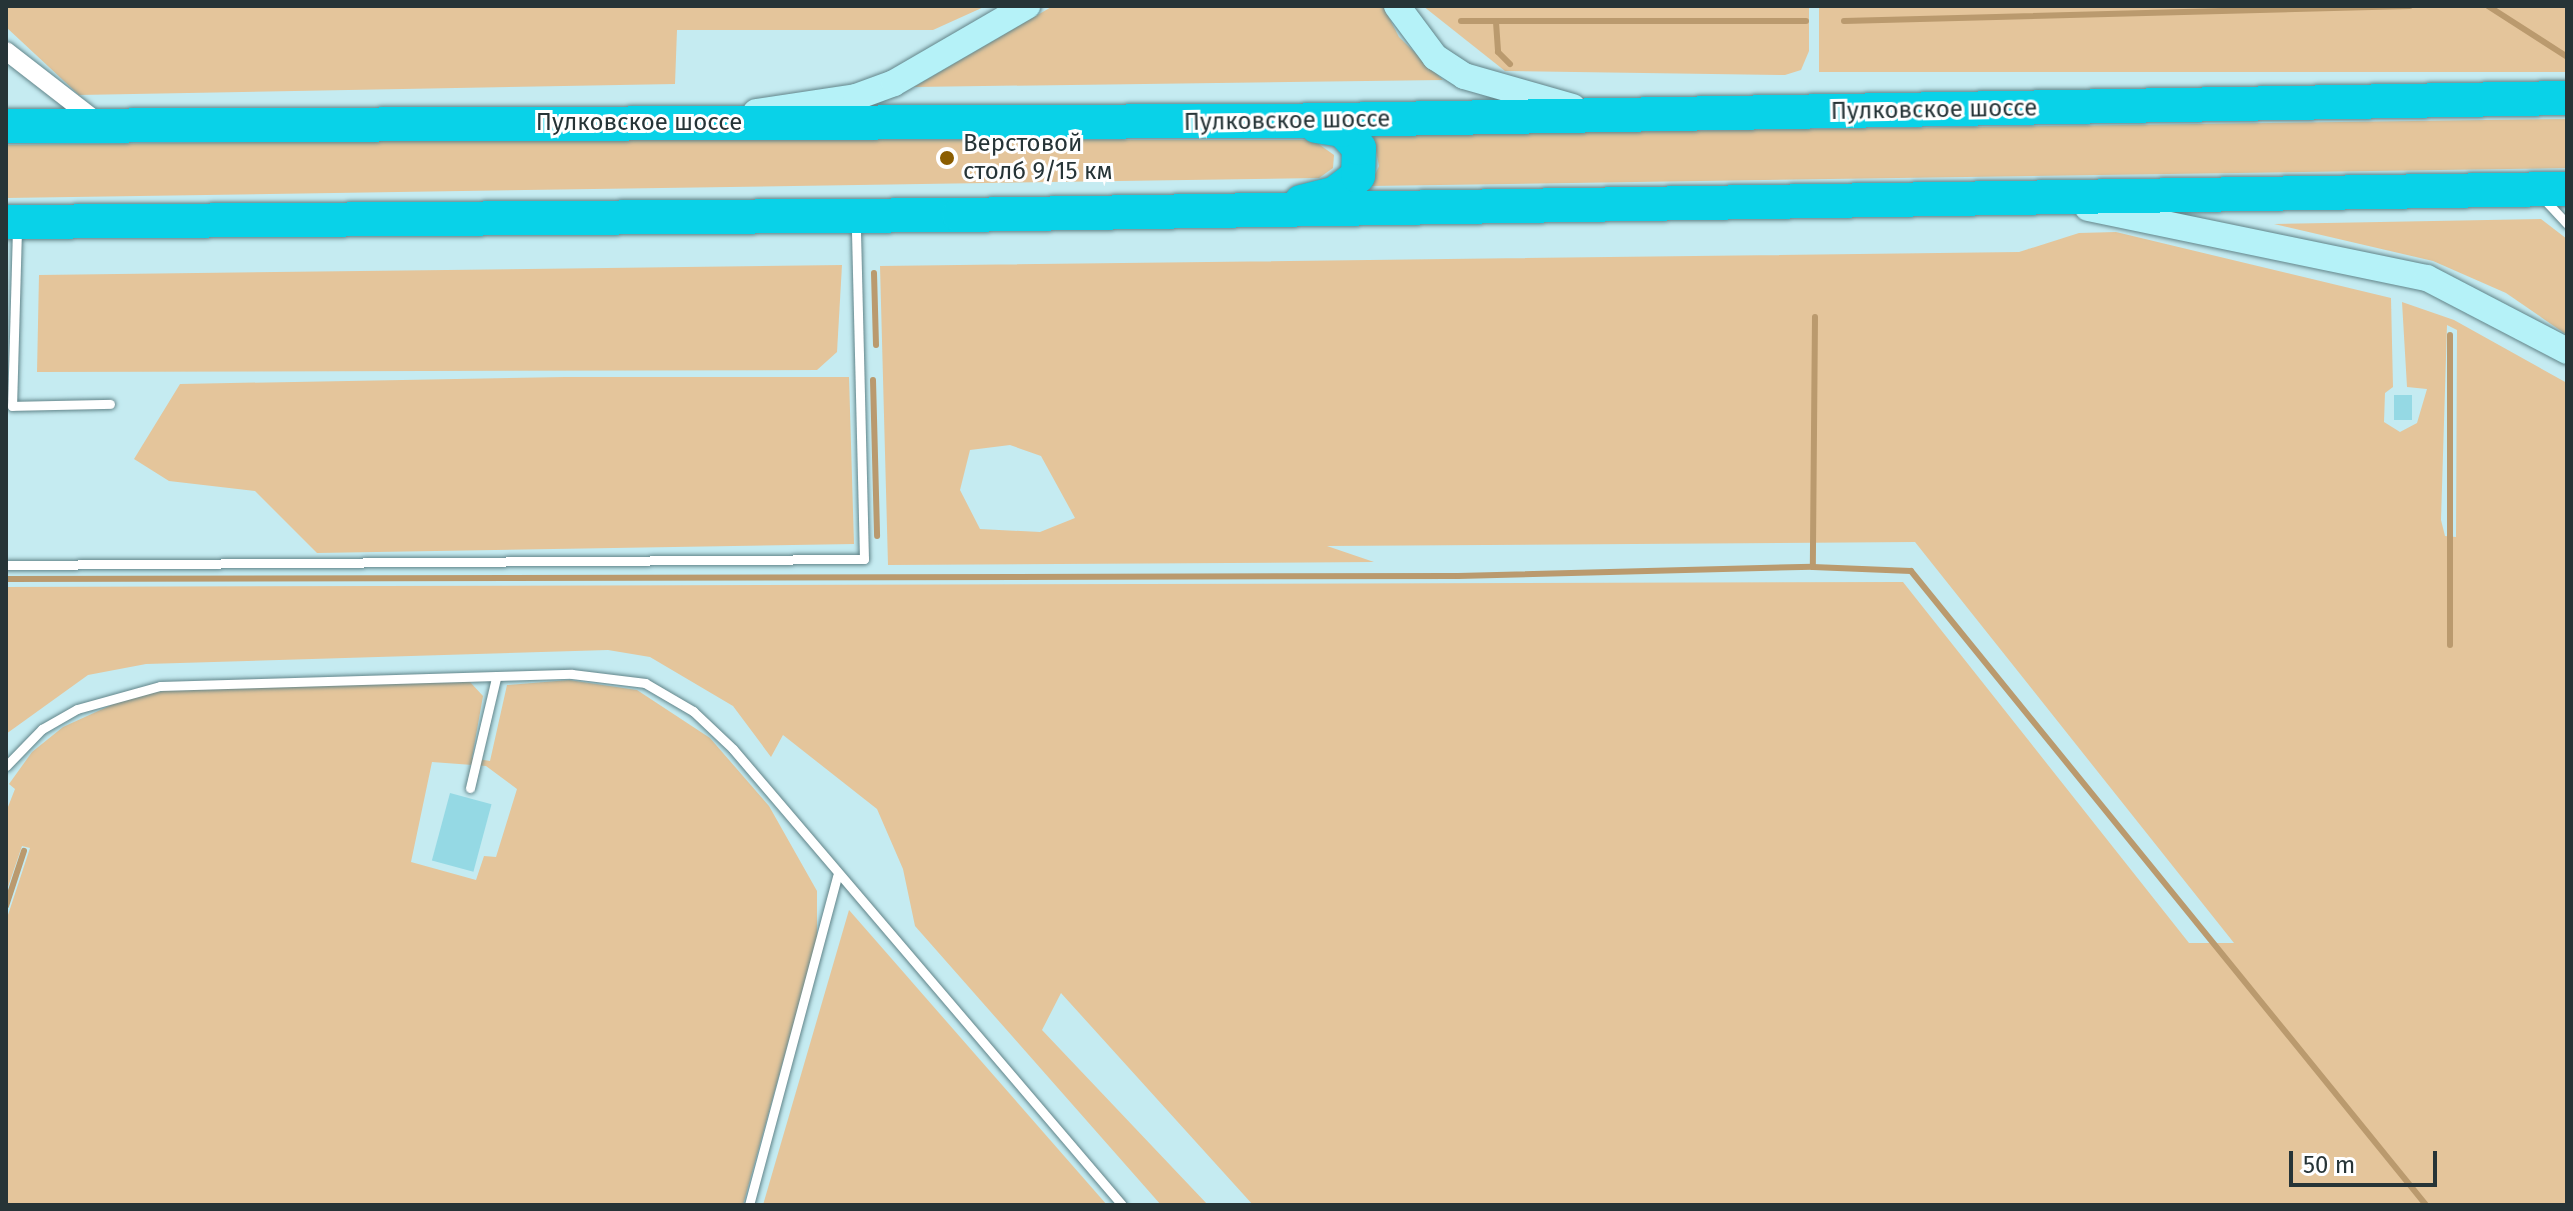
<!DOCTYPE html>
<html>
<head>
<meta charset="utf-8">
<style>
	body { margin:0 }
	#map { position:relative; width:2573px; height:1211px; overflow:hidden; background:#c5ebf1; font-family:"Fira Sans",sans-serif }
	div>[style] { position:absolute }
	.green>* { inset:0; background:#e4c59b; transform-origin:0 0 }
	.stream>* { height:6px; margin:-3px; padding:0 3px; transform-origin:3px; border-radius:3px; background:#ba9a6e }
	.building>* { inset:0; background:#95d9e4; transform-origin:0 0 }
	.roads { filter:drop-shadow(0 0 2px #618489) drop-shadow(0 0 2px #618489) }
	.lane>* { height:9px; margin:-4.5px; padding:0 4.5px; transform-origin:4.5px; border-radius:4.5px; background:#fff }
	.street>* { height:18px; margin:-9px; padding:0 9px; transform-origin:9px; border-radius:9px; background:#fff }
	.secondary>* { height:26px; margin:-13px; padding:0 13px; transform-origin:13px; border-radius:13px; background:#b5f2f8 }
	.highway>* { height:34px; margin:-17px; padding:0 17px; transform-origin:17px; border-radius:17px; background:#09d2e8 }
	.dots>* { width:22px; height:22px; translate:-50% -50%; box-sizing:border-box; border:4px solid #fff; border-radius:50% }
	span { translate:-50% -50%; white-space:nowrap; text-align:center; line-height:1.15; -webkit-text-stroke:6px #fff; paint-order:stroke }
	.street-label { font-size:24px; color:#263437 }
	.poi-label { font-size:24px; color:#263437 }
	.left { translate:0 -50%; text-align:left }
	.frame { position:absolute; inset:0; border:8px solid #263437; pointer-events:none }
	.scale { position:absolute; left:2289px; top:1151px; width:148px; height:36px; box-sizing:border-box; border:4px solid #263437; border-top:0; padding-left:10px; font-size:24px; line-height:28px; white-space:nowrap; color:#263437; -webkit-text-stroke:6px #fff; paint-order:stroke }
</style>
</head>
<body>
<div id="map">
	<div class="green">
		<i style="clip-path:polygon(6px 6px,986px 6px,933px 30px,677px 30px,675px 84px,79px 95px,6px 27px)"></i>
		<i style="clip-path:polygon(1053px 6px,1383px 6px,1399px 37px,1443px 80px,914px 87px)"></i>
		<i style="clip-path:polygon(1423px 6px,1809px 6px,1809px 51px,1801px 70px,1785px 75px,1505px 71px)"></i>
		<i style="left:1819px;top:6px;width:748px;height:66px"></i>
		<i style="clip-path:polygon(2567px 119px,2567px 168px,1370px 186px,1379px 166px,1373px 135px)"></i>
		<i style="clip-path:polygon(512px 139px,1313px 140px,1334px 155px,1333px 168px,1319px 178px,6px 198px,6px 145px)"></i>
		<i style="clip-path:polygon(2541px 219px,2567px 239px,2567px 335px,2506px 293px,2433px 261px,2274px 224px)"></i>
		<i style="clip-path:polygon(evenodd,2116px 232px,2391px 298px,2393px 387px,2385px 393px,2384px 422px,2400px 432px,2417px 423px,2427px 389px,2407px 387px,2402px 302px,2454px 320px,2567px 383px,2567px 1205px,1253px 1205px,1061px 993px,1042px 1030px,1208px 1205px,1161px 1205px,915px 926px,903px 869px,877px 809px,783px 735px,771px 757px,733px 706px,650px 657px,608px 650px,146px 664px,88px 675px,6px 734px,6px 587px,1903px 582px,2189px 943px,2234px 943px,1915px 542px,1327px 546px,1374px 562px,888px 565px,880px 266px,2019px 252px,2079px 233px,2116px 232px,2447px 325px,2457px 330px,2456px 537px,2445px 536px,2441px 520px,2447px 325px,2116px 232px,1010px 445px,1041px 456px,1075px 518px,1040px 532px,980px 529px,960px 490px,970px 450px,1010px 445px)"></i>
		<i style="clip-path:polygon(842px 265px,837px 352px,817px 370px,37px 372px,39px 275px)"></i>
		<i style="clip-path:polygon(565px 377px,849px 377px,854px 544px,317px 553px,255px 491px,169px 481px,134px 459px,180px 384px)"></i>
		<i style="clip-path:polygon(evenodd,569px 680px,637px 690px,710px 738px,769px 806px,817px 891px,817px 939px,743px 1205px,6px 1205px,6px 921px,30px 848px,22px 846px,6px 893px,6px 812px,15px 789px,9px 784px,32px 752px,63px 727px,131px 696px,190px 687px,470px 682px,483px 696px,472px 758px,490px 761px,507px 685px,569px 680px,432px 762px,486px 766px,517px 789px,496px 857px,484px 856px,476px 880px,411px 862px,432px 762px)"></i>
		<i style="clip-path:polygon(849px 910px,1107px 1205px,763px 1205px)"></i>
	</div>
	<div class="stream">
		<i style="left:2488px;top:6px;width:93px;rotate:32.7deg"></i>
		<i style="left:1461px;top:21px;width:345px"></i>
		<i style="left:1844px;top:21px;width:566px;rotate:-1.52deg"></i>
		<i style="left:1496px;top:22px;width:30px;rotate:86deg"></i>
		<i style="left:1498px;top:52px;width:17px;rotate:45deg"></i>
		<i style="left:874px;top:273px;width:72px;rotate:88.4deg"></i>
		<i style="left:1815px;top:317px;width:250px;rotate:90.5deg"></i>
		<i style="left:1813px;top:567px;width:98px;rotate:2.3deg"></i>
		<i style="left:1911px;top:571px;width:817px;rotate:50.91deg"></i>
		<i style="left:873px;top:380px;width:156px;rotate:88.5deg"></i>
		<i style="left:6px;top:579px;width:1452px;rotate:-0.12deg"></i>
		<i style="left:1458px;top:576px;width:355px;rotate:-1.5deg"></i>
		<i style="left:2450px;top:645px;width:310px;rotate:-90deg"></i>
		<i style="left:6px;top:906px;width:58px;rotate:-71.9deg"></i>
	</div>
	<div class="building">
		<i style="left:2394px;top:395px;width:18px;height:25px"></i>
		<i style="left:450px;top:793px;width:43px;height:70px;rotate:15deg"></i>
	</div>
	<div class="roads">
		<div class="lane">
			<i style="left:2543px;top:198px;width:35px;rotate:47deg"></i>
			<i style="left:17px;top:229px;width:177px;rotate:91.6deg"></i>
			<i style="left:12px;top:406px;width:98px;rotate:-1.2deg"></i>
			<i style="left:6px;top:565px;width:858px;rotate:-0.4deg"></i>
			<i style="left:864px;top:559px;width:335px;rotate:-91.4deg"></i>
			<i style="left:6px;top:766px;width:52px;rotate:-45.8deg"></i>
			<i style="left:42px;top:729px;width:40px;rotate:-29.7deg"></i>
			<i style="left:77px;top:709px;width:86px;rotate:-15.5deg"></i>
			<i style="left:160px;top:686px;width:412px;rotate:-1.7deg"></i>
			<i style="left:572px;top:674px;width:74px;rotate:7deg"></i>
			<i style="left:645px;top:683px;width:56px;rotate:30.3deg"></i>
			<i style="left:693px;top:711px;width:55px;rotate:43.5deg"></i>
			<i style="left:733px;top:749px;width:599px;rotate:49.53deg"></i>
			<i style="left:470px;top:788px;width:113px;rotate:-76.7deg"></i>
			<i style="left:749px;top:1205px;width:341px;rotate:-75deg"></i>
		</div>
		<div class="street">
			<i style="left:6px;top:51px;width:119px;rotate:37.8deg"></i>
		</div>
		<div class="secondary">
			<i style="left:1397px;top:6px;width:64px;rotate:53.3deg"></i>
			<i style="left:1435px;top:57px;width:35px;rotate:33deg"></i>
			<i style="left:1464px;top:76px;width:113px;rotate:15.9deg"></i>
			<i style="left:756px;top:112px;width:101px;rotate:-8.5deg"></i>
			<i style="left:856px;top:97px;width:40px;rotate:-20.2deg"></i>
			<i style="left:894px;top:83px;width:154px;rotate:-30.1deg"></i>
			<i style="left:2088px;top:208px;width:346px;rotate:11.7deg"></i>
			<i style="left:2427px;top:278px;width:158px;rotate:27.5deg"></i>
		</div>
		<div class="highway">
			<i style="left:6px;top:126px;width:1270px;rotate:-0.23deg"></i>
			<i style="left:1276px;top:121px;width:1291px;rotate:-1.02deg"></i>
			<i style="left:1301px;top:202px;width:34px;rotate:-14deg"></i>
			<i style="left:1334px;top:194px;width:30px;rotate:-37deg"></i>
			<i style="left:1358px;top:176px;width:28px;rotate:-88deg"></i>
			<i style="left:1359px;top:148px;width:25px;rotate:-133deg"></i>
			<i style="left:1342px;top:130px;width:26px;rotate:-171deg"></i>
			<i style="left:6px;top:222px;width:953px;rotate:-0.42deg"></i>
			<i style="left:959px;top:215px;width:1608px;rotate:-0.93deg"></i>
		</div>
	</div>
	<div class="dots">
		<i style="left:947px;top:158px;background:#8b5d01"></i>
	</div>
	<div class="street-label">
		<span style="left:1934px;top:110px;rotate:-1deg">Пулковское шоссе</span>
		<span style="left:1287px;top:121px;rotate:-1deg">Пулковское шоссе</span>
		<span style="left:639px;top:123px">Пулковское шоссе</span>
	</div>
	<div class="poi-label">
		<span class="left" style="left:963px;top:158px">Верстовой<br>столб 9/15 км</span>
	</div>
	<div class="frame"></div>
	<div class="scale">50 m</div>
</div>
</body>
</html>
